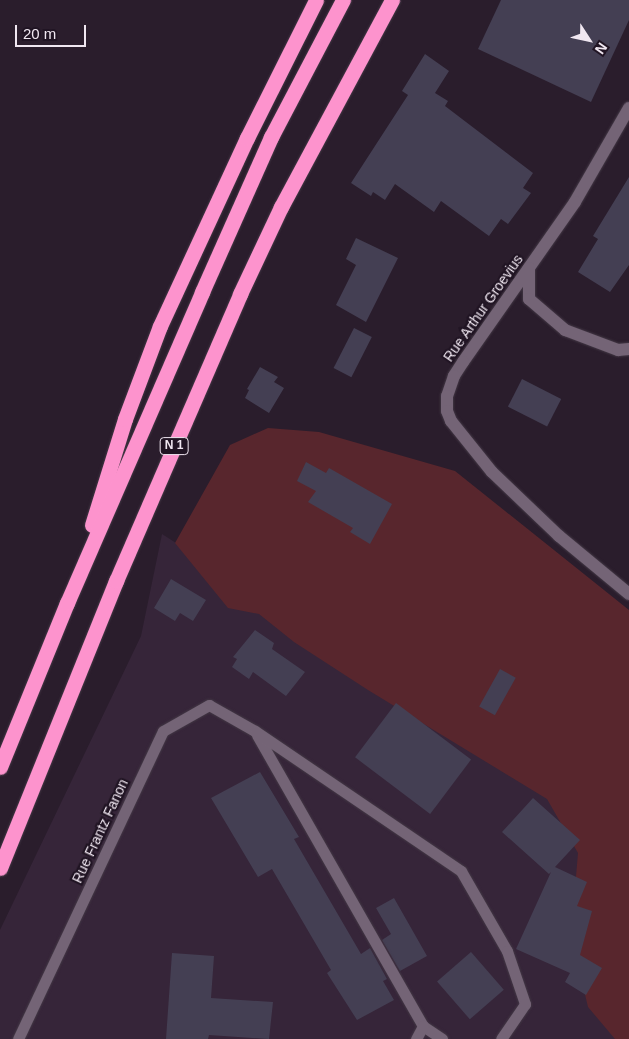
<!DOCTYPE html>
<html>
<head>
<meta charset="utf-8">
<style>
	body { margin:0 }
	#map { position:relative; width:629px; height:1039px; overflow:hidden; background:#2a1d2c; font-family:Arial,sans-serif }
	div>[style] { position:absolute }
	.built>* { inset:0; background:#362539 }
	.green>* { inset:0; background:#58262d }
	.building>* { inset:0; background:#443f53; transform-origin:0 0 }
	.roads { filter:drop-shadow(0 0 1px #433845) drop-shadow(0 0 1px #433845) }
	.lane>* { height:11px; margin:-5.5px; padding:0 5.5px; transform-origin:5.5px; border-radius:5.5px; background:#746476 }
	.street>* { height:12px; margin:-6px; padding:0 6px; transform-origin:6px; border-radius:6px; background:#746476 }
	.highway>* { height:15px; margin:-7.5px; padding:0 7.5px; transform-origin:7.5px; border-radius:7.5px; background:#fd93cd }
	span { translate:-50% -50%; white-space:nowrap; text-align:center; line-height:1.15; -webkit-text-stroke:4.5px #201423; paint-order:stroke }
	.shield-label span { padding:1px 4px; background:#201423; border:1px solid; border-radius:4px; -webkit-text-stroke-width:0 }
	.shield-label { font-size:12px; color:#f0e7f1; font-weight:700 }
	.street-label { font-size:14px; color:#f0e7f1 }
	.north { position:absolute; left:564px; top:15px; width:50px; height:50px; -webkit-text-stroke:4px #201423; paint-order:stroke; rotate:125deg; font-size:14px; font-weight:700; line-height:20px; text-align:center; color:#f0e7f1 }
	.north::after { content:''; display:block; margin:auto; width:18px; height:22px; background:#f0e7f1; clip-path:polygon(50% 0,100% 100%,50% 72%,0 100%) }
	.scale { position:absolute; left:15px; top:25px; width:71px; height:22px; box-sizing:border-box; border:2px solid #f0e7f1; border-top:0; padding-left:6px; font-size:15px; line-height:18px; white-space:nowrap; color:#f0e7f1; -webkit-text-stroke:4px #201423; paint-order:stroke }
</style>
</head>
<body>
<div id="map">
	<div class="built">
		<i style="clip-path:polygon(162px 534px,629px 833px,629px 1039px,0 1039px,0 930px,141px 636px)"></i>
	</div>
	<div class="green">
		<i style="clip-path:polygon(268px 428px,319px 432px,455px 471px,629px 610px,629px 1039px,615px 1039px,588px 1007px,571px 935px,578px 853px,547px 799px,368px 690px,294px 642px,259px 614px,228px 608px,175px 543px,230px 445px)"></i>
	</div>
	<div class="building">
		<i style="clip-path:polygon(501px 0,629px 0,629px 20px,591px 102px,478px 49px)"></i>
		<i style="clip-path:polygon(425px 54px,449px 71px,435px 93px,448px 101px,445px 106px,533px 173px,523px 188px,531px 193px,508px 224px,501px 219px,489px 236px,441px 201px,434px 212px,395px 184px,385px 200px,373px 192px,371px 196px,351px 183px,408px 95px,402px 91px)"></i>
		<i style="clip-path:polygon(629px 177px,629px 265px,610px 292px,578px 272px,598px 239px,593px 236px)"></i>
		<i style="clip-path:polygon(356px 238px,398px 258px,366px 322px,336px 305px,356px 265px,346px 259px)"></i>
		<i style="left:354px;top:328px;width:20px;height:45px;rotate:27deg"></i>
		<i style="clip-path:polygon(260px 367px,278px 377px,274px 382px,284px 388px,269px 413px,245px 398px,249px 390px,247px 389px)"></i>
		<i style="left:522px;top:379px;width:44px;height:31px;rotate:27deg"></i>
		<i style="clip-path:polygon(306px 462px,326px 473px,329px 468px,392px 504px,370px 544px,350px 532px,353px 528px,308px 502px,316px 491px,297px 481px)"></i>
		<i style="clip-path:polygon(171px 579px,206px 600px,193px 621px,180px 613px,175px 621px,154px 608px)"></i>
		<i style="clip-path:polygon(255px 630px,274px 643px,272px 649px,305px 672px,286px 696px,253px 672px,249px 679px,232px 667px,237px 659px,233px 657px)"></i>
		<i style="left:500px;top:669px;width:18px;height:43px;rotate:29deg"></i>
		<i style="left:396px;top:703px;width:94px;height:68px;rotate:37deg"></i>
		<i style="clip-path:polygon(260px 772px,299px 837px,294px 839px,361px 954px,370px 948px,387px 979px,383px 981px,394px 1000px,357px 1020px,327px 973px,331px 970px,272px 869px,258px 877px,211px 798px)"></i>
		<i style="clip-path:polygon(533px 798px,580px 840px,555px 867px,587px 882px,577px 906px,592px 911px,580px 955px,602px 968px,586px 995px,565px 982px,570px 973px,516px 949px,551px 872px,549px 874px,502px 832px)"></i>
		<i style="clip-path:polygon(394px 898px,427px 956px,400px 971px,382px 940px,391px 934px,376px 908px)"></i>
		<i style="left:471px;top:952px;width:50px;height:45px;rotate:49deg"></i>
		<i style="clip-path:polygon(172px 953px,214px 956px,211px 998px,273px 1002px,269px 1039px,209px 1035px,208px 1039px,166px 1039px)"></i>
	</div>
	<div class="roads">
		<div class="lane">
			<i style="left:257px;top:735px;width:335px;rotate:60.3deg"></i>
			<i style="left:423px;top:1026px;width:23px;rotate:34deg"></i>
			<i style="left:18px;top:1039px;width:340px;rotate:-64.8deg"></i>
			<i style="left:163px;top:731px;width:53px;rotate:-29.5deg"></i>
			<i style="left:209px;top:705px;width:53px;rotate:29.5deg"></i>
			<i style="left:255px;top:731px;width:249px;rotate:34.2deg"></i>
			<i style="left:461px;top:871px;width:92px;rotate:60.1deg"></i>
			<i style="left:507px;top:951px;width:56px;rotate:71.2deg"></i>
			<i style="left:525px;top:1004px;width:42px;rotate:124.4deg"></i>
			<i style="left:416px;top:1039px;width:15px;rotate:-62deg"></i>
		</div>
		<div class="street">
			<i style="left:629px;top:108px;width:108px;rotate:119.9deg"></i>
			<i style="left:575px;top:202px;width:195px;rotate:125deg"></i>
			<i style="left:463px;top:362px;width:17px;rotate:123deg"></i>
			<i style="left:454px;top:376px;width:21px;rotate:109deg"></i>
			<i style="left:447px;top:396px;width:15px;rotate:90deg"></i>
			<i style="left:447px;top:411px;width:11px;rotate:68deg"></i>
			<i style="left:451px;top:421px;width:65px;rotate:51.2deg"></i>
			<i style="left:492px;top:472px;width:93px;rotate:43.7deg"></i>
			<i style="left:559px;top:536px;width:91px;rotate:39.6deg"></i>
			<i style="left:529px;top:268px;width:31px;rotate:90deg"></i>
			<i style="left:529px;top:299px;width:48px;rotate:40.7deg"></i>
			<i style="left:565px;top:330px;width:57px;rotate:20.7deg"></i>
			<i style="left:618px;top:350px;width:11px;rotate:-5deg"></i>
		</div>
		<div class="highway">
			<i style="left:92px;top:525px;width:111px;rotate:-72.7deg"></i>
			<i style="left:125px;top:419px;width:99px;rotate:-69.4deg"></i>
			<i style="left:160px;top:326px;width:207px;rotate:-65.2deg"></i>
			<i style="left:247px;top:138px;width:154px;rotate:-63.4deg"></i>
			<i style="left:0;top:767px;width:177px;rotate:-67.8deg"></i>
			<i style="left:67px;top:603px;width:339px;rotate:-66.5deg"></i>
			<i style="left:202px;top:292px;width:170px;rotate:-66deg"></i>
			<i style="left:271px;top:137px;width:155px;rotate:-62.3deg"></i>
			<i style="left:0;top:868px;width:310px;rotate:-68deg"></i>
			<i style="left:116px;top:581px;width:313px;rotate:-66.6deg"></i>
			<i style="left:240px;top:294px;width:96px;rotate:-64.8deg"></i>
			<i style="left:281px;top:207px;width:235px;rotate:-61.8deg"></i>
		</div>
	</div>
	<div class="shield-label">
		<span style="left:174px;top:446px">N 1</span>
	</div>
	<div class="street-label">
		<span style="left:483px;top:308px;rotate:-55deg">Rue Arthur Groevius</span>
		<span style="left:100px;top:831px;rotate:-65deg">Rue Frantz Fanon</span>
	</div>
	<div class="north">N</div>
	<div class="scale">20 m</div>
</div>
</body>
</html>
